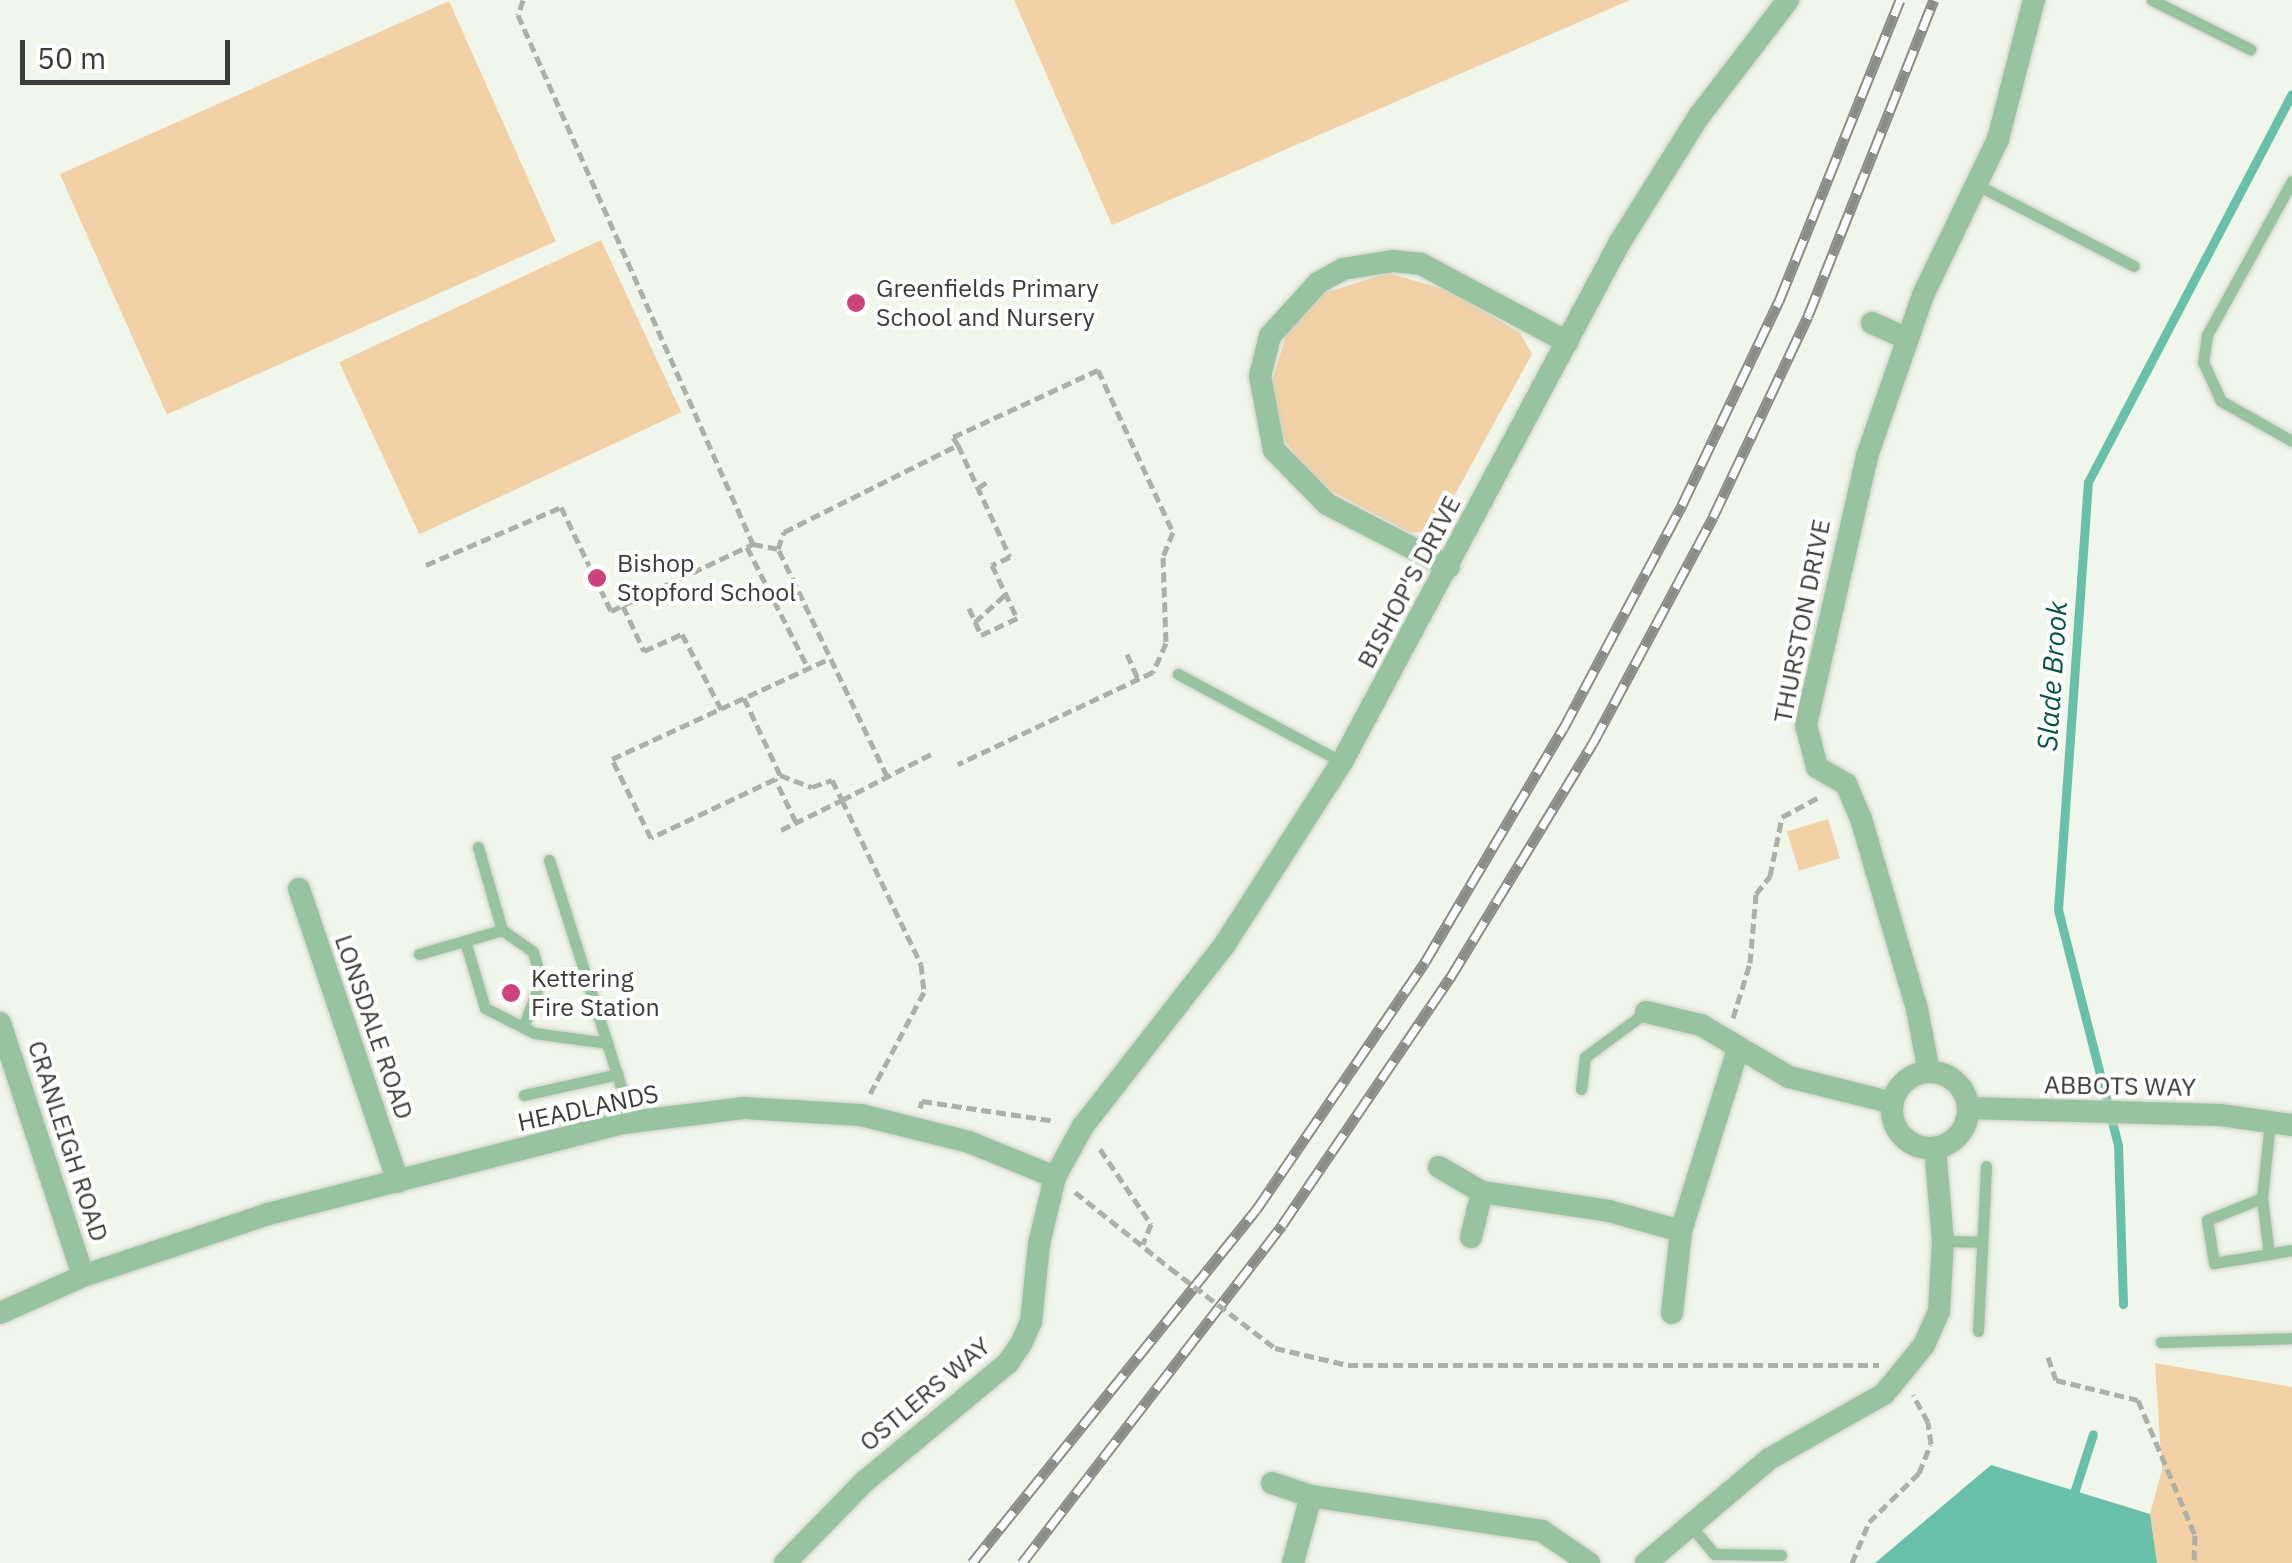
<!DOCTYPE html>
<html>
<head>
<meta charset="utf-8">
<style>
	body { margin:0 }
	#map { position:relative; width:2292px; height:1563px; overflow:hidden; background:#f1f6ea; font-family:"IBM Plex Sans",sans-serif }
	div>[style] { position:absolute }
	.green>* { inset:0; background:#f2d1a6; transform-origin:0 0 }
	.water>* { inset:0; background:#69c0aa }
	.stream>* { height:9px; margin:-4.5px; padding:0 4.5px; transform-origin:4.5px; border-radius:4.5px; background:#69c0aa }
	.path>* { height:5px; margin-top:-2.5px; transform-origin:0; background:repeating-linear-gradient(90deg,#acb0a7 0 10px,transparent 0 15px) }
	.roads { filter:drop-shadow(0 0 2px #cdd1c6) drop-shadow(0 0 2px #cdd1c6) }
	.service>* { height:11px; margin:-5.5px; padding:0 5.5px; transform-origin:5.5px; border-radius:5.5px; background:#98c3a0 }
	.minor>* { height:22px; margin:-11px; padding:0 11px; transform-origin:11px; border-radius:11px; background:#98c3a0 }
	.minor>.ring { margin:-11px; padding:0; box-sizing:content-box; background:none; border:22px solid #98c3a0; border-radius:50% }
	.rail>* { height:11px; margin-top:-5.5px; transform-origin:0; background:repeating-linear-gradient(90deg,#fff 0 22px,#8a8c85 0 44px); box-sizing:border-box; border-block:2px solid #8a8c85 }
	.path-bridge>* { height:5px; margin-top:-2.5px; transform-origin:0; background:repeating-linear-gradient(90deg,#acb0a7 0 10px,transparent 0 15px) }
	.dots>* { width:28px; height:28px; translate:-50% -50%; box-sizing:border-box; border:5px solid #fff; border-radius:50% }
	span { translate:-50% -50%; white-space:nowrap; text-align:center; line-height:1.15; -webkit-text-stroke:8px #fff; paint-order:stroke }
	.poi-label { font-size:25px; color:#3b3c38 }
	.left { translate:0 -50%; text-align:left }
	.street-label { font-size:25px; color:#3b3c38 }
	.water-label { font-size:28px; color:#035244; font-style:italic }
	.scale { position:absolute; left:20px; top:40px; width:210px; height:45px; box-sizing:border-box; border:5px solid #3b3c38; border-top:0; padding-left:12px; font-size:30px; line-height:35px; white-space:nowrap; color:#3b3c38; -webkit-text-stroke:8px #fff; paint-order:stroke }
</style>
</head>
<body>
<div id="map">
	<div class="green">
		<i style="clip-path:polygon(1014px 0,1630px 0,1112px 225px)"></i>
		<i style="left:449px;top:1px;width:263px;height:426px;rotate:66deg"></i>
		<i style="left:601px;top:240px;width:190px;height:289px;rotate:65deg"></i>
		<i style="clip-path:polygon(1388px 273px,1450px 291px,1520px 333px,1532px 354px,1435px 531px,1411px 533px,1333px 492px,1306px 469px,1281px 435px,1271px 384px,1287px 333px,1321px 294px)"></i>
		<i style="left:1828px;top:819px;width:41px;height:43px;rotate:73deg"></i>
		<i style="clip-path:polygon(2155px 1363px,2292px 1387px,2292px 1563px,2157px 1563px,2150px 1514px,2162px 1470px)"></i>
	</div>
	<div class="water">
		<i style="clip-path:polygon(1991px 1465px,2150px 1514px,2157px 1563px,1875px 1563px)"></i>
	</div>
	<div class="stream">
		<i style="left:2123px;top:1304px;width:159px;rotate:-91.8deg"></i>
		<i style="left:2118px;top:1145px;width:243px;rotate:-104.3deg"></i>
		<i style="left:2058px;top:910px;width:429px;rotate:-86deg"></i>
		<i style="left:2088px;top:482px;width:438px;rotate:-62.3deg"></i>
		<i style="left:2072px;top:1499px;width:68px;rotate:-72.1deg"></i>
	</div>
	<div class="path">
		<i style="left:523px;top:0;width:16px;rotate:108deg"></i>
		<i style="left:518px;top:15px;width:579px;rotate:66.05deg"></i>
		<i style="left:753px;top:544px;width:25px;rotate:11deg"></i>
		<i style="left:958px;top:445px;width:123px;rotate:65.1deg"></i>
		<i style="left:1010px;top:557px;width:20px;rotate:156deg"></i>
		<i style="left:992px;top:565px;width:59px;rotate:64.7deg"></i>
		<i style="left:978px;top:488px;width:11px;rotate:-34deg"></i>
		<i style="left:747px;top:547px;width:136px;rotate:63.2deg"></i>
		<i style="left:426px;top:565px;width:147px;rotate:-23.2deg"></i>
		<i style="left:561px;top:507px;width:115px;rotate:64.3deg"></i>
		<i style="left:611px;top:611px;width:157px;rotate:-25.3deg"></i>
		<i style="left:623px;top:606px;width:50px;rotate:65deg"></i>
		<i style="left:644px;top:651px;width:42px;rotate:-24.1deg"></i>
		<i style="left:682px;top:634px;width:85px;rotate:62.5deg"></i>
		<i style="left:969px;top:608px;width:30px;rotate:66deg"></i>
		<i style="left:975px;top:622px;width:42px;rotate:-42.1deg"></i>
		<i style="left:981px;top:635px;width:45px;rotate:-24.9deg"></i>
		<i style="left:1127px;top:654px;width:27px;rotate:66deg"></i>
		<i style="left:744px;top:698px;width:85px;rotate:64.9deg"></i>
		<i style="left:780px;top:775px;width:34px;rotate:21deg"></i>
		<i style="left:812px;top:787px;width:21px;rotate:-19deg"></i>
		<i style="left:832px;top:780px;width:22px;rotate:63deg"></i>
		<i style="left:842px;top:800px;width:102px;rotate:-27.3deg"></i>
		<i style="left:887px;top:776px;width:252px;rotate:-115.6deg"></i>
		<i style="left:778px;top:549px;width:18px;rotate:-71deg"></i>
		<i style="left:784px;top:532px;width:195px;rotate:-26.6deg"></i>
		<i style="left:958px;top:445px;width:9px;rotate:-122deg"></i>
		<i style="left:953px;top:437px;width:160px;rotate:-24.8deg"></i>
		<i style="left:1098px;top:370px;width:179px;rotate:65.2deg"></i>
		<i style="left:1173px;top:532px;width:27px;rotate:112deg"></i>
		<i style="left:1163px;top:557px;width:86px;rotate:88deg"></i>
		<i style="left:1166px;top:643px;width:32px;rotate:114deg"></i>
		<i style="left:1153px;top:672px;width:216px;rotate:154.7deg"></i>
		<i style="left:796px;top:822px;width:48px;rotate:-116deg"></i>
		<i style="left:775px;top:779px;width:137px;rotate:154.6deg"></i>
		<i style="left:651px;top:838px;width:88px;rotate:-116.3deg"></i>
		<i style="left:612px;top:759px;width:238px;rotate:-24.8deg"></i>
		<i style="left:781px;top:830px;width:68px;rotate:-26.2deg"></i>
		<i style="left:842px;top:800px;width:182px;rotate:64.3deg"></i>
		<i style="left:921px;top:964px;width:28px;rotate:84deg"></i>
		<i style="left:924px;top:992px;width:115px;rotate:117.9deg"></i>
		<i style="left:1733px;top:1018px;width:58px;rotate:-72.8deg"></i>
		<i style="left:1750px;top:963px;width:69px;rotate:-85deg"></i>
		<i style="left:1756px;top:894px;width:23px;rotate:-52deg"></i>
		<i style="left:1770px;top:876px;width:60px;rotate:-78.5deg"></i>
		<i style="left:1782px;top:817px;width:42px;rotate:-28.4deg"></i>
		<i style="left:920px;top:1108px;width:7px;rotate:-74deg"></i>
		<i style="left:922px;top:1101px;width:135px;rotate:8.5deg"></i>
		<i style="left:1100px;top:1149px;width:91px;rotate:55.8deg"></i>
		<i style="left:1151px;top:1224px;width:22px;rotate:112deg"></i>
		<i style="left:1075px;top:1192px;width:122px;rotate:38.7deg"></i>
		<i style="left:1275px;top:1348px;width:75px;rotate:13.1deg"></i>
		<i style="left:1348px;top:1365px;width:531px"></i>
		<i style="left:2048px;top:1357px;width:24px;rotate:71deg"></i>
		<i style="left:2056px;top:1380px;width:84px;rotate:13.7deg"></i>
		<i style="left:2138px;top:1400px;width:147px;rotate:67.1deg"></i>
		<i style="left:2195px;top:1535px;width:28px;rotate:92deg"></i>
		<i style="left:1852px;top:1563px;width:44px;rotate:-67.5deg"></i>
		<i style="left:1869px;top:1522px;width:70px;rotate:-44.4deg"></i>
		<i style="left:1919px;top:1473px;width:31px;rotate:-68deg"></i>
		<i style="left:1931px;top:1444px;width:22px;rotate:-98deg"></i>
		<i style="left:1928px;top:1422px;width:31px;rotate:-119deg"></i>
	</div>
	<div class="roads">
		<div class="service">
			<i style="left:2152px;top:0;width:110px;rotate:26.6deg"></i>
			<i style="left:2292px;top:181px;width:176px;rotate:118.9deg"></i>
			<i style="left:2207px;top:335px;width:27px;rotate:98deg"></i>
			<i style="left:2203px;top:362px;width:43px;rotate:65.2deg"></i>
			<i style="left:2221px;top:401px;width:81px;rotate:29.4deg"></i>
			<i style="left:1979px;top:186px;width:174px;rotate:27.3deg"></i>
			<i style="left:1178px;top:674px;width:186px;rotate:28.2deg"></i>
			<i style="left:478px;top:847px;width:86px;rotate:73.9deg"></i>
			<i style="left:549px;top:860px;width:275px;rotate:72.4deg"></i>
			<i style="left:465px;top:941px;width:70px;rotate:73.4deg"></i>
			<i style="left:485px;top:1008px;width:55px;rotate:27deg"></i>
			<i style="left:534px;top:1033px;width:74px;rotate:7.8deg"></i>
			<i style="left:419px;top:954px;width:86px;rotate:-16.1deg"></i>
			<i style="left:502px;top:930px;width:38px;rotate:35deg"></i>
			<i style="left:533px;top:952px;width:29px;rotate:74deg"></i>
			<i style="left:541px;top:980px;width:50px;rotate:111deg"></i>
			<i style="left:1581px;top:1089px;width:32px;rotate:-83deg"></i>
			<i style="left:1585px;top:1057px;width:76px;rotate:-36.4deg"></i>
			<i style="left:524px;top:1095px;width:96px;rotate:-12.6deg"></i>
			<i style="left:2270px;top:1122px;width:76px;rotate:96deg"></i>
			<i style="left:2262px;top:1198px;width:56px;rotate:82.9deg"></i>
			<i style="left:2269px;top:1254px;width:23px;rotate:-10deg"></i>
			<i style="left:2262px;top:1198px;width:59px;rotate:158.2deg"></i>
			<i style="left:2207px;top:1220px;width:44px;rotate:80.8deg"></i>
			<i style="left:2214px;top:1263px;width:56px;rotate:-9.3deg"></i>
			<i style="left:1943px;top:1241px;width:39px;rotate:1deg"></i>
			<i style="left:1978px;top:1331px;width:165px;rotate:-87.2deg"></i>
			<i style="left:2161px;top:1342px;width:131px;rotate:-1.7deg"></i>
			<i style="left:1690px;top:1525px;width:38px;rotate:50deg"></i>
			<i style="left:1714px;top:1554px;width:67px;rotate:0.9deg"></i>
		</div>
		<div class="minor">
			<i style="left:1872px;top:323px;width:39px;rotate:24deg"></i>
			<i style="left:1449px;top:567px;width:137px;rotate:-152.7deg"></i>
			<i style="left:1327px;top:504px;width:76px;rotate:-134.5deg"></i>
			<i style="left:1274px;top:450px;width:75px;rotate:-100.7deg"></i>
			<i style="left:1260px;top:376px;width:41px;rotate:-76deg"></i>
			<i style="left:1270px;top:336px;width:72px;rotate:-47.8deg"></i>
			<i style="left:1318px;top:283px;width:29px;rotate:-29deg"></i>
			<i style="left:1343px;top:269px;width:51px;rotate:-9.1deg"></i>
			<i style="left:1393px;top:261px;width:28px;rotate:6deg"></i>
			<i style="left:1421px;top:264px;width:166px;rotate:28.1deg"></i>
			<i style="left:299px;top:889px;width:309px;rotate:71.3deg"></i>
			<i style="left:1646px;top:1012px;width:57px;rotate:13.3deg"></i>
			<i style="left:1701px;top:1025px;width:102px;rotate:30.6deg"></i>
			<i style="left:1789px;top:1077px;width:107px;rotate:14deg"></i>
			<i style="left:0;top:1023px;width:266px;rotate:71.8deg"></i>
			<i style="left:1929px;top:1072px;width:64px;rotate:-100.8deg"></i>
			<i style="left:1917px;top:1009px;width:198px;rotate:-106.4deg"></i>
			<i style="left:1861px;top:819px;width:38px;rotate:-113deg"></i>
			<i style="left:1846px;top:784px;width:34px;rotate:-150deg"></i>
			<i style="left:1817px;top:767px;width:43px;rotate:-104.7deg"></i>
			<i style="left:1806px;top:725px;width:276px;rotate:-77.2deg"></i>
			<i style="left:1867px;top:456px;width:170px;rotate:-70.8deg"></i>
			<i style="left:1923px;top:295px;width:173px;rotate:-64.3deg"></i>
			<i style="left:1998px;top:139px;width:144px;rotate:-75.5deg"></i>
			<i class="ring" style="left:1892px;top:1072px;width:54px;height:54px"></i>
			<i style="left:1968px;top:1108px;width:252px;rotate:1.6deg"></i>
			<i style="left:2220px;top:1115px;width:73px;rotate:7.9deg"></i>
			<i style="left:1439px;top:1167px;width:50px;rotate:30.2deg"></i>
			<i style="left:1482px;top:1192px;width:128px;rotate:8.5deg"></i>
			<i style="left:1609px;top:1211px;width:75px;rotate:15.5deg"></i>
			<i style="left:1681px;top:1231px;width:191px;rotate:-72.6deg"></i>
			<i style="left:1471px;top:1237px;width:46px;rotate:-76.3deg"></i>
			<i style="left:0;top:1313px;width:91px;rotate:-24deg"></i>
			<i style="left:83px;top:1276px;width:195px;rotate:-18.5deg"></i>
			<i style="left:268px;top:1214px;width:366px;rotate:-14.4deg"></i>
			<i style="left:623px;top:1123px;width:121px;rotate:-7.1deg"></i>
			<i style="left:743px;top:1108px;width:118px;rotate:3.4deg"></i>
			<i style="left:861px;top:1115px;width:111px;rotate:14deg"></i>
			<i style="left:969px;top:1142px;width:93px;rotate:22.1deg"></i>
			<i style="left:1672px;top:1313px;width:82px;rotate:-83.7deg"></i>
			<i style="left:1272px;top:1483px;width:41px;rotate:18.4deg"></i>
			<i style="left:785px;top:1563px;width:113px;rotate:-45.7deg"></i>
			<i style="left:864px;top:1482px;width:187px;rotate:-39.6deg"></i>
			<i style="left:1008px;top:1363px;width:23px;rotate:-56deg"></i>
			<i style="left:1021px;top:1344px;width:24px;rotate:-66deg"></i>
			<i style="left:1031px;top:1322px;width:78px;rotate:-84.1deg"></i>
			<i style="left:1039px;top:1244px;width:69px;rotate:-76.6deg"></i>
			<i style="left:1055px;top:1177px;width:58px;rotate:-61.2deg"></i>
			<i style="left:1083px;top:1126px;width:231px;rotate:-52deg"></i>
			<i style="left:1225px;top:944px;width:216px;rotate:-57.3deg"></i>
			<i style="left:1342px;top:762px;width:590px;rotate:-61.87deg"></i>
			<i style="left:1620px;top:242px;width:149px;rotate:-57.9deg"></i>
			<i style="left:1699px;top:116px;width:146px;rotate:-52.5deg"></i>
			<i style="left:1293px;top:1563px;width:69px;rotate:-75deg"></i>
			<i style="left:1311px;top:1496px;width:234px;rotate:8.6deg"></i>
			<i style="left:1542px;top:1531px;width:57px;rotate:34.2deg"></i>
			<i style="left:1646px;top:1563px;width:161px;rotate:-40.2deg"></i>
			<i style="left:1769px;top:1459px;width:132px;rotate:-29.5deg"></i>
			<i style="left:1884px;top:1394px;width:63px;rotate:-50.8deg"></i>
			<i style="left:1924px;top:1345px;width:36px;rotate:-66deg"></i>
			<i style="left:1939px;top:1312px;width:71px;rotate:-86.8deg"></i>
			<i style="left:1943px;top:1241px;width:94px;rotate:-94.9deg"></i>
		</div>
	</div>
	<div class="rail">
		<i style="left:972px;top:1563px;width:453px;rotate:-51.2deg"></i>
		<i style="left:1256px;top:1210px;width:300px;rotate:-55.7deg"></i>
		<i style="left:1425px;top:962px;width:271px;rotate:-59.4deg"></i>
		<i style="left:1563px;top:729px;width:254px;rotate:-62deg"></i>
		<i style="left:1682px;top:505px;width:226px;rotate:-64.6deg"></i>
		<i style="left:1779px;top:301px;width:324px;rotate:-68.1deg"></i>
		<i style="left:1022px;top:1563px;width:426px;rotate:-52.4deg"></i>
		<i style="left:1282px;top:1225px;width:299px;rotate:-55.8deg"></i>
		<i style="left:1450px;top:978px;width:275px;rotate:-58.7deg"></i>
		<i style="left:1593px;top:743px;width:256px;rotate:-62deg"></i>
		<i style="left:1713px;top:517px;width:222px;rotate:-64.7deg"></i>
		<i style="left:1808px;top:316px;width:340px;rotate:-68.3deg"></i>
	</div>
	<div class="path-bridge">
		<i style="left:1170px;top:1268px;width:132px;rotate:37.3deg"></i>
	</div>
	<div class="dots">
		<i style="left:856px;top:303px;background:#cd447d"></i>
		<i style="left:597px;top:578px;background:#cd447d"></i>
		<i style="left:511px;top:993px;background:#cd447d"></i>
	</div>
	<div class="poi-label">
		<span class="left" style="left:876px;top:303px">Greenfields Primary<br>School and Nursery</span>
		<span class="left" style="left:617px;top:578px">Bishop<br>Stopford School</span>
		<span class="left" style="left:531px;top:993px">Kettering<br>Fire Station</span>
	</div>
	<div class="street-label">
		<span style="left:1409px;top:582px;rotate:-62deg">BISHOP'S DRIVE</span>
		<span style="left:1802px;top:621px;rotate:-79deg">THURSTON DRIVE</span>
		<span style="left:374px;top:1027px;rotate:71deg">LONSDALE ROAD</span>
		<span style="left:2120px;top:1086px;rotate:1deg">ABBOTS WAY</span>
		<span style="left:588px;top:1108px;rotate:-12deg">HEADLANDS</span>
		<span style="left:68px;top:1141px;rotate:72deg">CRANLEIGH ROAD</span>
		<span style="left:925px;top:1394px;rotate:-40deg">OSTLERS WAY</span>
	</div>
	<div class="water-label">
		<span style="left:2052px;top:676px;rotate:-86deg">Slade Brook</span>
	</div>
	<div class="scale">50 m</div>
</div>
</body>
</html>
